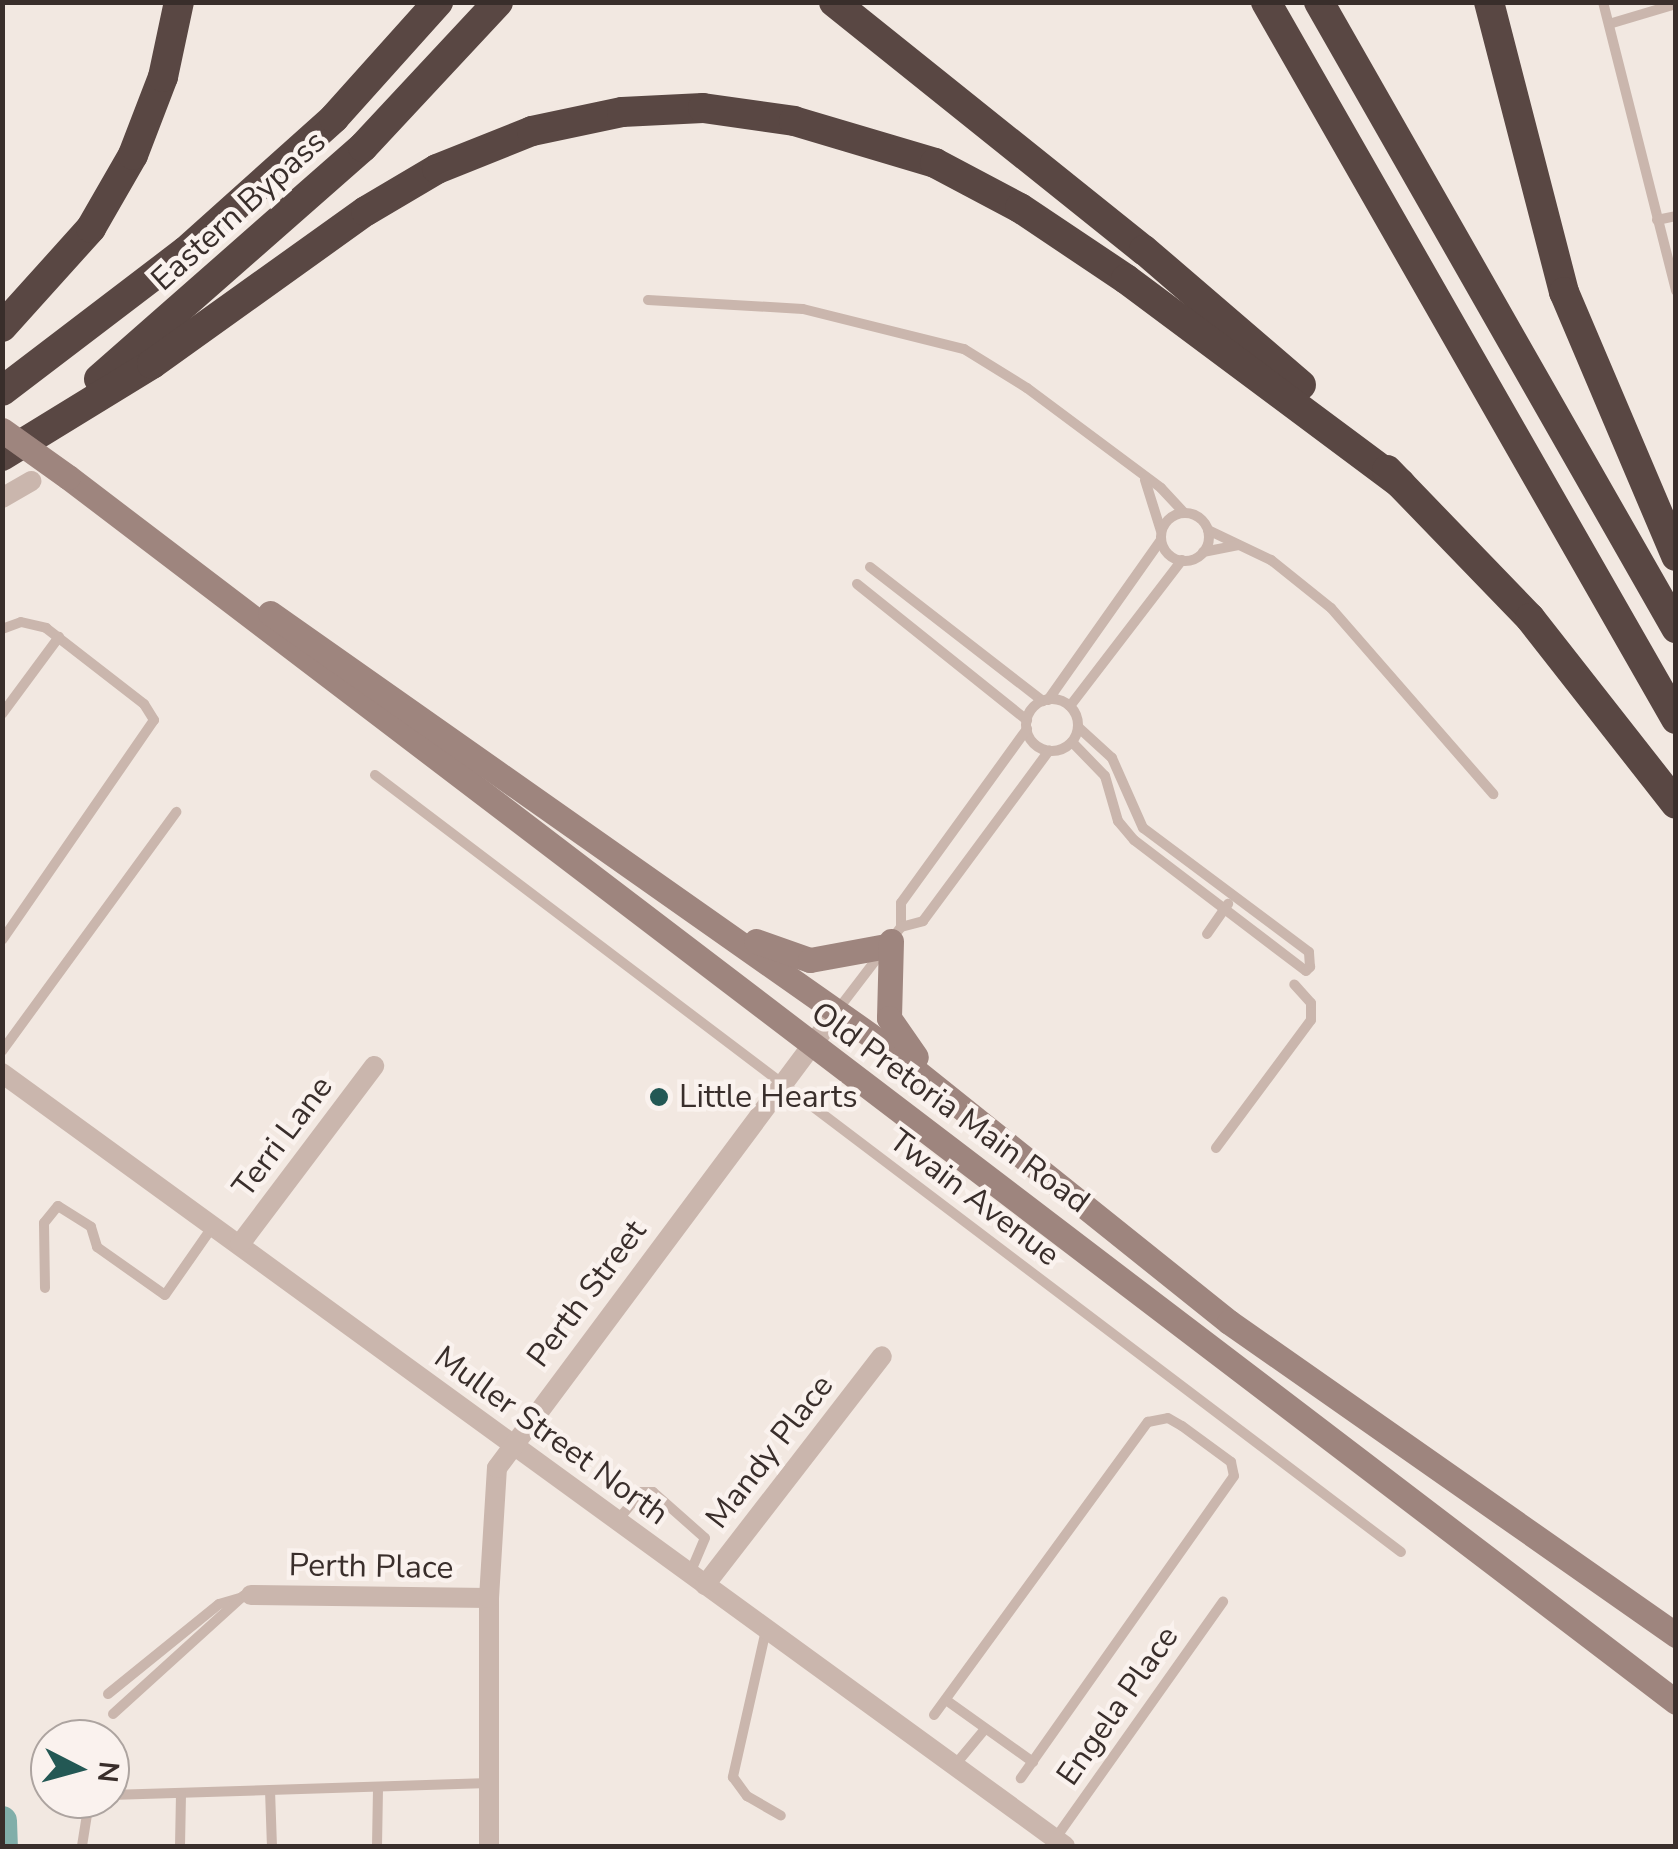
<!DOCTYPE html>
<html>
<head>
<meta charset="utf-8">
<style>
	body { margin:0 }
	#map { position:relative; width:1678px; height:1849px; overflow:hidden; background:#f2e8e1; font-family:"Nunito Sans",sans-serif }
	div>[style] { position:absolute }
	.river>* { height:30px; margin:-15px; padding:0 15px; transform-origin:15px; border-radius:15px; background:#81aea9 }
	.service>* { height:10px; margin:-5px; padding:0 5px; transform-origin:5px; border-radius:5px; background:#cab6ad }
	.service>.ring { margin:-5px; padding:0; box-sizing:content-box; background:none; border:10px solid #cab6ad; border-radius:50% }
	.minor>* { height:20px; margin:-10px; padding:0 10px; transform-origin:10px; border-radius:10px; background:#cab6ad }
	.secondary>* { height:25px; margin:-12.5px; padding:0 12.5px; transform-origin:12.5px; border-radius:12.5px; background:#9e857e }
	.motorway>* { height:30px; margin:-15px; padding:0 15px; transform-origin:15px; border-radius:15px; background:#594743 }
	.secondary-bridge>* { height:25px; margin:-12.5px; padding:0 12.5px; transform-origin:12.5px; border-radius:12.5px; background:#9e857e }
	.dots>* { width:28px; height:28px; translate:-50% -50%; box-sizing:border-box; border:5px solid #faf2ee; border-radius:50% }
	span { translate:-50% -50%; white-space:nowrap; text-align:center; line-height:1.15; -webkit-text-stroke:9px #faf2ee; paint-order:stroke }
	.street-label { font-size:32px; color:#392e2b }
	.poi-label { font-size:32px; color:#392e2b }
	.left { translate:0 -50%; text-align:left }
	.frame { position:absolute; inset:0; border:5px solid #392e2b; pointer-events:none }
	.north { position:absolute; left:30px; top:1719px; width:100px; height:100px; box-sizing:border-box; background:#faf2ee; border:2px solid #ada4a0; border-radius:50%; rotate:96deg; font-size:28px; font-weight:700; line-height:40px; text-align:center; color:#392e2b }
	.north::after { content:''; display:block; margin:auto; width:35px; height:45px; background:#235854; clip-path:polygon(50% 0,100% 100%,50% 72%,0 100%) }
</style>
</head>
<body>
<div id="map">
	<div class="river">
		<i style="left:2px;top:1821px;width:25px;rotate:88deg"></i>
	</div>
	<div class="service">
		<i style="left:1603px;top:2px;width:298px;rotate:75.8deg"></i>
		<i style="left:1609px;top:24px;width:70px;rotate:-16.6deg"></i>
		<i style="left:1657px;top:220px;width:19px;rotate:-12deg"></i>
		<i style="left:648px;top:300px;width:155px;rotate:3.3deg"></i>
		<i style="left:803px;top:309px;width:166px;rotate:14deg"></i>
		<i style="left:964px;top:349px;width:74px;rotate:31.8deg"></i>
		<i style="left:1027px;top:388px;width:167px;rotate:36.7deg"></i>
		<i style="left:1161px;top:488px;width:34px;rotate:47deg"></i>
		<i style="left:1145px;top:480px;width:53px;rotate:72.6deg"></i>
		<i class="ring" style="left:1161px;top:513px;width:38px;height:38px"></i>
		<i style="left:1208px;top:530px;width:70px;rotate:25.5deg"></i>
		<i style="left:1271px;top:560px;width:77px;rotate:38.7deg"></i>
		<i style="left:1331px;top:608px;width:247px;rotate:48.9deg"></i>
		<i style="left:1203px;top:552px;width:36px;rotate:-11deg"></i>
		<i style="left:870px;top:567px;width:219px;rotate:37.8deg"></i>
		<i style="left:857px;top:584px;width:218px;rotate:38.7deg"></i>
		<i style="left:2px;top:629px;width:20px;rotate:-20deg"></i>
		<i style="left:21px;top:622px;width:26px;rotate:13deg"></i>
		<i style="left:46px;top:628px;width:124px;rotate:37.8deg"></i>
		<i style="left:144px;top:704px;width:19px;rotate:58deg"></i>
		<i style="left:154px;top:720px;width:267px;rotate:124.6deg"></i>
		<i class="ring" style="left:1026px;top:699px;width:42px;height:42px"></i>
		<i style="left:1048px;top:700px;width:196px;rotate:-54.8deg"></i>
		<i style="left:1070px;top:706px;width:184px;rotate:-52.5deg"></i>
		<i style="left:2px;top:714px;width:96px;rotate:-53.5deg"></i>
		<i style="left:1072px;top:742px;width:47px;rotate:45.9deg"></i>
		<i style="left:1105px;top:776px;width:47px;rotate:73.9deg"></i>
		<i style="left:1118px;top:821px;width:25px;rotate:50deg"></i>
		<i style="left:1134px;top:840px;width:216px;rotate:37.3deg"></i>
		<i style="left:1306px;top:971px;width:6px;rotate:-45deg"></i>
		<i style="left:1310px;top:967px;width:15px;rotate:-94deg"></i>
		<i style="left:1309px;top:952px;width:207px;rotate:-143.2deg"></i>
		<i style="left:1143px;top:828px;width:77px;rotate:-113.9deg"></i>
		<i style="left:1112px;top:758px;width:46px;rotate:-137.6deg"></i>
		<i style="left:375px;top:775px;width:1287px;rotate:37.14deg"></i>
		<i style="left:901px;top:927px;width:24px;rotate:-90deg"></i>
		<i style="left:901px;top:903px;width:215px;rotate:-54.1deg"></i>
		<i style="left:1207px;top:934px;width:37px;rotate:-55deg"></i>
		<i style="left:836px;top:1012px;width:107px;rotate:-52.6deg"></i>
		<i style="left:901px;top:927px;width:23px;rotate:-15deg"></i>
		<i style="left:923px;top:921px;width:212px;rotate:-53.5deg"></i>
		<i style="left:2px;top:1051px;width:296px;rotate:-53.9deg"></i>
		<i style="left:1216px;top:1148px;width:159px;rotate:-53.4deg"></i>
		<i style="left:1311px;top:1020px;width:17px;rotate:-90deg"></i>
		<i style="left:1311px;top:1003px;width:25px;rotate:-132deg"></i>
		<i style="left:45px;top:1288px;width:65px;rotate:-90.9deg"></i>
		<i style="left:44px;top:1223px;width:22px;rotate:-51deg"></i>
		<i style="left:58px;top:1206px;width:39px;rotate:32deg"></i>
		<i style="left:91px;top:1227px;width:21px;rotate:73deg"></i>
		<i style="left:97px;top:1247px;width:83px;rotate:35.2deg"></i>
		<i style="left:165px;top:1295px;width:84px;rotate:-55.2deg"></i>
		<i style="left:617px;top:1521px;width:38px;rotate:-50deg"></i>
		<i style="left:641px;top:1492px;width:12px"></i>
		<i style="left:653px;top:1492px;width:69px;rotate:41.5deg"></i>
		<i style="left:705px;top:1538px;width:39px;rotate:113deg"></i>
		<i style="left:766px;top:1630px;width:151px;rotate:102.7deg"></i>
		<i style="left:733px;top:1777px;width:24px;rotate:54deg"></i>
		<i style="left:747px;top:1796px;width:39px;rotate:30deg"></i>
		<i style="left:108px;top:1694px;width:143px;rotate:-39deg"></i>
		<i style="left:219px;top:1604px;width:33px;rotate:-16deg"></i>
		<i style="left:946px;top:1700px;width:107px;rotate:35.5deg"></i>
		<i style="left:113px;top:1714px;width:176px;rotate:-42.2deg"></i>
		<i style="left:934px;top:1715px;width:363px;rotate:-53.9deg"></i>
		<i style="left:1148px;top:1422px;width:20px;rotate:-11deg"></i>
		<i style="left:1168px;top:1418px;width:16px;rotate:30deg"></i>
		<i style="left:1182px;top:1426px;width:61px;rotate:36.3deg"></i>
		<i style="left:1231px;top:1462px;width:14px;rotate:78deg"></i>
		<i style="left:1234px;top:1476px;width:370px;rotate:125.2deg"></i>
		<i style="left:955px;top:1765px;width:47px;rotate:-50.2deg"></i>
		<i style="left:270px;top:1790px;width:56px;rotate:88deg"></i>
		<i style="left:110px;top:1795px;width:379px;rotate:-1.8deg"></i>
		<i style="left:1055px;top:1839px;width:291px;rotate:-54.7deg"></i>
		<i style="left:82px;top:1846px;width:39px;rotate:-81deg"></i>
		<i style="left:88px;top:1807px;width:12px;rotate:-42deg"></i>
		<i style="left:180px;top:1846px;width:52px;rotate:-88.9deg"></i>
		<i style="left:377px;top:1846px;width:59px;rotate:-89deg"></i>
	</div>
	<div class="minor">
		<i style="left:2px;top:498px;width:34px;rotate:-30deg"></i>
		<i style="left:2px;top:1073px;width:1314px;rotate:36.02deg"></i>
		<i style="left:240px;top:1244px;width:223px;rotate:-53deg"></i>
		<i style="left:705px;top:1585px;width:289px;rotate:-52.3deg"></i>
		<i style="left:251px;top:1595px;width:238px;rotate:0.7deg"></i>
		<i style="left:489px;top:1846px;width:248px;rotate:-90deg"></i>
		<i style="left:489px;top:1598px;width:130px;rotate:-86.5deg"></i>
		<i style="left:497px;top:1468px;width:567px;rotate:-53.31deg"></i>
	</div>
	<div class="secondary">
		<i style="left:68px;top:477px;width:2021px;rotate:37.3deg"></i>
		<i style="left:270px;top:613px;width:742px;rotate:35.12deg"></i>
		<i style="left:877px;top:1040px;width:451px;rotate:38.7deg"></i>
		<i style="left:1229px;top:1322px;width:546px;rotate:35deg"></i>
		<i style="left:756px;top:941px;width:57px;rotate:19.4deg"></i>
		<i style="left:810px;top:960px;width:77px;rotate:-10.4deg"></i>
		<i style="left:891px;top:941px;width:77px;rotate:91.5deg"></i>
		<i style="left:889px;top:1018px;width:47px;rotate:55.3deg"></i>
	</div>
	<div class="motorway">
		<i style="left:834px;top:2px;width:397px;rotate:38.7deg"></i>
		<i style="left:1144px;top:250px;width:207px;rotate:40.7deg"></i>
		<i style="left:1266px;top:2px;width:826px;rotate:60.24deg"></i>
		<i style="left:1319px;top:2px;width:721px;rotate:60.3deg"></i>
		<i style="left:1489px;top:2px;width:300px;rotate:75.5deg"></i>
		<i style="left:1564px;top:292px;width:287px;rotate:67deg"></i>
		<i style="left:2px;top:327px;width:133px;rotate:-48deg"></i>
		<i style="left:91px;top:228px;width:84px;rotate:-60.1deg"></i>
		<i style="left:133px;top:155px;width:84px;rotate:-69deg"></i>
		<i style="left:163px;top:77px;width:77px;rotate:-78deg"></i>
		<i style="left:99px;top:379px;width:351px;rotate:-41.3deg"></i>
		<i style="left:363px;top:147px;width:198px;rotate:-47deg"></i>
		<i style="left:2px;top:391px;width:231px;rotate:-37.3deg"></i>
		<i style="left:186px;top:251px;width:199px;rotate:-41.9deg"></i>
		<i style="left:334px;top:118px;width:156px;rotate:-48.1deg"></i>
		<i style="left:2px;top:456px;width:176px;rotate:-31.5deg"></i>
		<i style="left:152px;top:364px;width:263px;rotate:-35.6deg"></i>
		<i style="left:366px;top:211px;width:82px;rotate:-30.6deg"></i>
		<i style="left:437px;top:169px;width:102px;rotate:-21.8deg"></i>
		<i style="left:532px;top:131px;width:92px;rotate:-11.9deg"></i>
		<i style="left:622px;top:112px;width:81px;rotate:-2.8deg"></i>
		<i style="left:703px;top:108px;width:92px;rotate:8.1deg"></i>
		<i style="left:794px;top:121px;width:147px;rotate:16.6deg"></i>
		<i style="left:935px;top:163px;width:96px;rotate:27.9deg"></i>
		<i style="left:1020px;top:208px;width:128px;rotate:33.8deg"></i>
		<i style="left:1126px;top:279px;width:342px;rotate:36.7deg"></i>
		<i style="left:1387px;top:470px;width:206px;rotate:46deg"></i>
		<i style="left:1530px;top:618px;width:236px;rotate:51.9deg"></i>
	</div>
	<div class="secondary-bridge">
		<i style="left:2px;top:430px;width:81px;rotate:35.5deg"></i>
	</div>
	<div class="dots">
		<i style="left:659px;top:1097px;background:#235854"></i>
	</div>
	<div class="street-label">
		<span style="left:239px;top:211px;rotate:-42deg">Eastern Bypass</span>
		<span style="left:950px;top:1108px;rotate:36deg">Old Pretoria Main Road</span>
		<span style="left:283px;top:1137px;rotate:-53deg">Terri Lane</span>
		<span style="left:974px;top:1198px;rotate:37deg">Twain Avenue</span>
		<span style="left:587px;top:1294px;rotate:-53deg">Perth Street</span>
		<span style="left:551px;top:1436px;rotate:36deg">Muller Street North</span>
		<span style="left:770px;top:1452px;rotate:-52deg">Mandy Place</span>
		<span style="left:371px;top:1567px;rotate:1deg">Perth Place</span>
		<span style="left:1118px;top:1706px;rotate:-55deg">Engela Place</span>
	</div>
	<div class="poi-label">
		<span class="left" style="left:679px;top:1097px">Little Hearts</span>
	</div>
	<div class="frame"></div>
	<div class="north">N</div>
</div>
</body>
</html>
